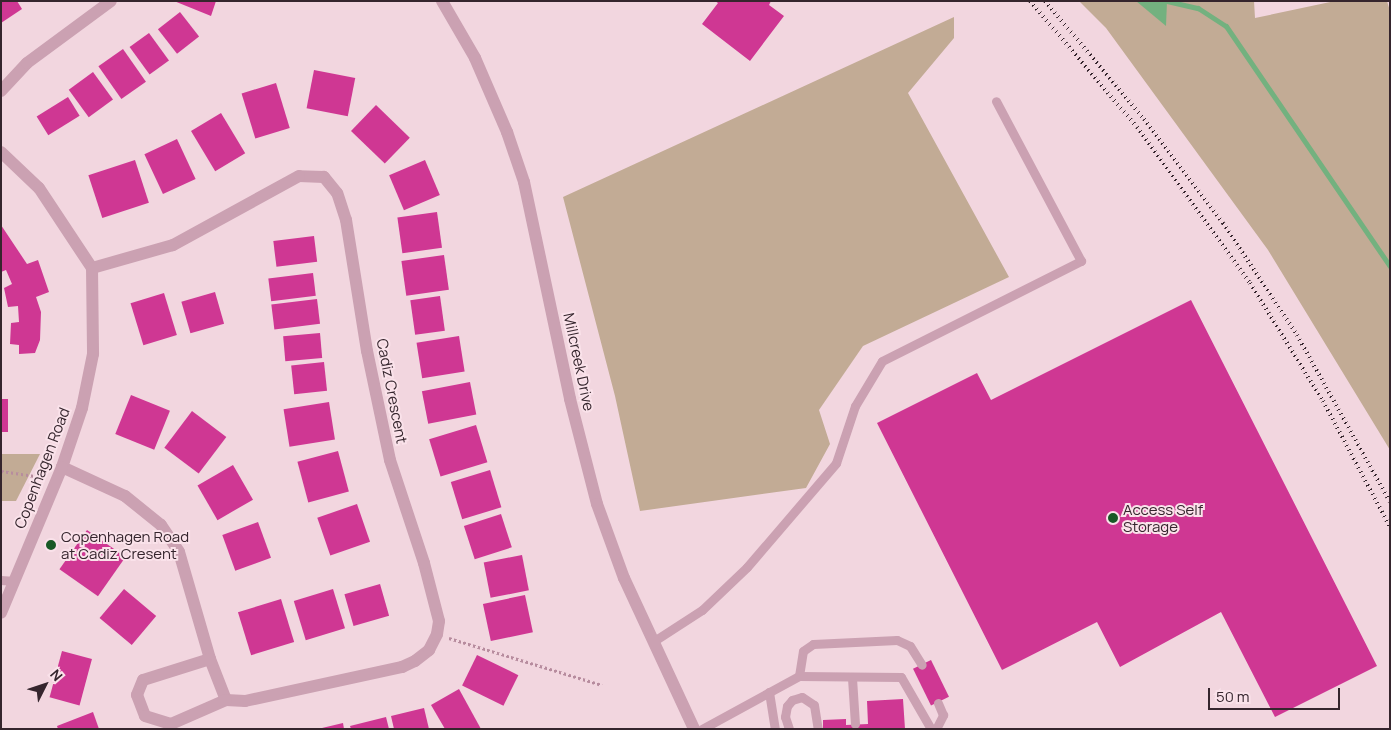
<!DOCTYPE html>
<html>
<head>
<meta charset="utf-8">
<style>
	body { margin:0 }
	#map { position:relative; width:1391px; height:730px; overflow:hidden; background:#f2d6df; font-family:Manrope,sans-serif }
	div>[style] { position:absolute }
	.green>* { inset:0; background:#c2ab95 }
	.water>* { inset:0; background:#73b17f }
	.stream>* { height:5px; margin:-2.5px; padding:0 2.5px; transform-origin:2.5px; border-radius:2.5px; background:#73b17f }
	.building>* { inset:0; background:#cf3793; transform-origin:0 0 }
	.path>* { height:3px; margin-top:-1.5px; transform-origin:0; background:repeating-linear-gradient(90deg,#b78c9e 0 2.5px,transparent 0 5px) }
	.service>* { height:9px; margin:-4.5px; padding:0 4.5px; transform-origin:4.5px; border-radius:4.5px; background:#cba1b2 }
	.minor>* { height:12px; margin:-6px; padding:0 6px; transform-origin:6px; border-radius:6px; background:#cba1b2 }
	.tertiary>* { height:12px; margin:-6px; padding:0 6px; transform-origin:6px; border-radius:6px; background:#cba1b2 }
	.rail>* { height:4px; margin-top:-2px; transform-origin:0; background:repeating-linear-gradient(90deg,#35252d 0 1px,transparent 0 5px) }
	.dots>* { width:14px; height:14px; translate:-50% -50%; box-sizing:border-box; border:2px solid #fae2ea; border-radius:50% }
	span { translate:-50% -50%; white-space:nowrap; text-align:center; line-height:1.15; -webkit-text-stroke:4px #fae2ea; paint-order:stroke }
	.street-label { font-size:15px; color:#35252d }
	.poi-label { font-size:15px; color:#35252d }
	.left { translate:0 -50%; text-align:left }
	.frame { position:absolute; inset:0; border:2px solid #35252d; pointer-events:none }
	.north { position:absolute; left:20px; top:660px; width:50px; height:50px; -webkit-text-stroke:4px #fae2ea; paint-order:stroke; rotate:49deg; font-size:14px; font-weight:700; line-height:20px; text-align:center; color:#35252d }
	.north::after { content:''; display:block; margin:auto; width:18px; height:22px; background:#35252d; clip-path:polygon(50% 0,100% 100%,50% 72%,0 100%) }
	.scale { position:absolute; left:1208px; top:688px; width:132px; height:22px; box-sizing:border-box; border:2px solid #35252d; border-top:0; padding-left:6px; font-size:15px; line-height:18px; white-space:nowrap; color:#35252d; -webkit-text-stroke:4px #fae2ea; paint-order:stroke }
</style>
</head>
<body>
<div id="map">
	<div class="green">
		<i style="clip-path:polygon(1079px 1px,1254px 1px,1255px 18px,1335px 1px,1387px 1px,1390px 11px,1390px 450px,1268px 250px,1106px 28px)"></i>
		<i style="clip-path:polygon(954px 17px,954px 38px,908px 93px,1009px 277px,863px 346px,819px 410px,830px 444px,806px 488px,640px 511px,615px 396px,563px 197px)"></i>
		<i style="clip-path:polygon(1px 454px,40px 454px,16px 501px,1px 501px)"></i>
	</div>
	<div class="water">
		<i style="clip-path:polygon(1136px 1px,1167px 1px,1166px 26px)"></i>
	</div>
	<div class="stream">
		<i style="left:1167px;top:1px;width:32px;rotate:13deg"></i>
		<i style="left:1198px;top:8px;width:33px;rotate:33deg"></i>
		<i style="left:1226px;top:26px;width:291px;rotate:55.7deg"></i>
	</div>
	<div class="building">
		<i style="clip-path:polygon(1px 1px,17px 1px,22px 9px,1px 23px)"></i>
		<i style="clip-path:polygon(174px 1px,216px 1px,211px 16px)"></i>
		<i style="clip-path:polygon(715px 1px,771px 1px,769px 5px,784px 16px,750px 61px,702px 24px,718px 3px)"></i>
		<i style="left:180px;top:12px;width:31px;height:28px;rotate:52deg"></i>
		<i style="left:149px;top:33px;width:34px;height:24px;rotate:54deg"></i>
		<i style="left:123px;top:49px;width:40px;height:30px;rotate:55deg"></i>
		<i style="left:314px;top:70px;width:42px;height:39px;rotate:11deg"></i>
		<i style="left:93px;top:72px;width:34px;height:30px;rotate:54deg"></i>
		<i style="left:276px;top:83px;width:47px;height:36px;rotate:73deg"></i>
		<i style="left:68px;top:97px;width:22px;height:37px;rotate:58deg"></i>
		<i style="left:376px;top:105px;width:47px;height:36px;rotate:44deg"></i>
		<i style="left:221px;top:113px;width:47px;height:35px;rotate:59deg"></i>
		<i style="left:177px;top:139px;width:44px;height:36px;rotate:65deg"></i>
		<i style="left:135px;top:160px;width:45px;height:49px;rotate:72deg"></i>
		<i style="left:425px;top:160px;width:38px;height:39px;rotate:67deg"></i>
		<i style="left:437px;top:212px;width:36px;height:40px;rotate:82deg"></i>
		<i style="clip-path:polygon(1px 225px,27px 264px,38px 260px,49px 292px,36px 297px,41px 312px,40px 340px,35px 353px,19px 354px,19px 345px,10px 344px,11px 323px,19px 322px,18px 306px,8px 307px,4px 288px,12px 284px,6px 270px,1px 272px)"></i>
		<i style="left:314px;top:236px;width:26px;height:41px;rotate:83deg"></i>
		<i style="left:444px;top:255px;width:35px;height:43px;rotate:82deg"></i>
		<i style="left:313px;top:273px;width:23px;height:45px;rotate:83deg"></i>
		<i style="left:215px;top:292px;width:33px;height:35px;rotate:74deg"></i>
		<i style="left:164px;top:293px;width:44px;height:35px;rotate:73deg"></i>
		<i style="left:440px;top:296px;width:35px;height:30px;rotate:82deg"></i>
		<i style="left:317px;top:299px;width:25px;height:46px;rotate:83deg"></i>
		<i style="clip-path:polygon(1191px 300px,1377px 666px,1275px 717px,1221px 612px,1120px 667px,1097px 622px,1002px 670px,877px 423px,977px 373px,991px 400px)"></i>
		<i style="left:320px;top:333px;width:25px;height:37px;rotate:85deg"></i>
		<i style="left:459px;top:336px;width:36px;height:43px;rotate:81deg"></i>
		<i style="left:324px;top:362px;width:29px;height:33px;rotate:84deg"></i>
		<i style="left:470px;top:382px;width:33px;height:49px;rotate:79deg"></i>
		<i style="left:131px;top:395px;width:42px;height:42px;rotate:22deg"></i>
		<i style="left:1px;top:399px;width:7px;height:33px"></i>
		<i style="left:329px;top:402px;width:38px;height:46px;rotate:81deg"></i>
		<i style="left:192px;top:411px;width:43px;height:46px;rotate:37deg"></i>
		<i style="left:476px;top:425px;width:39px;height:49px;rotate:73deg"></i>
		<i style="left:338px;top:451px;width:42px;height:42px;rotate:75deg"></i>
		<i style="left:233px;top:465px;width:40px;height:41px;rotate:60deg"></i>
		<i style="left:490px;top:470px;width:39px;height:41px;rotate:73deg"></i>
		<i style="left:357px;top:504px;width:40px;height:42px;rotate:71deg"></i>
		<i style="left:501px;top:514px;width:35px;height:39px;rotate:72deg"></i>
		<i style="left:258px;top:522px;width:38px;height:38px;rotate:70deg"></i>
		<i style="left:87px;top:530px;width:47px;height:48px;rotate:35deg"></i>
		<i style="left:522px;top:555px;width:36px;height:39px;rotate:79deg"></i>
		<i style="left:380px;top:584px;width:33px;height:37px;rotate:74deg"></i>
		<i style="left:124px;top:589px;width:42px;height:38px;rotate:40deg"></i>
		<i style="left:333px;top:589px;width:41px;height:41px;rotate:73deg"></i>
		<i style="left:525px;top:595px;width:38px;height:43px;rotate:78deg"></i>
		<i style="left:281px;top:599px;width:45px;height:45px;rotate:73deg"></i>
		<i style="left:62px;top:651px;width:31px;height:48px;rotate:15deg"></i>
		<i style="left:477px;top:655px;width:46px;height:34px;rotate:26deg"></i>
		<i style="left:931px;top:660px;width:41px;height:20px;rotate:64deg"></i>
		<i style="clip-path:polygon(459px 689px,481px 729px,445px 729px,431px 705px)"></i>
		<i style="clip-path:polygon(903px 699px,905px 729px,823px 729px,823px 720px,846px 719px,846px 725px,868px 724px,867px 701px)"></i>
		<i style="clip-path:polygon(424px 708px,429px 729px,394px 729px,391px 716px)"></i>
		<i style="clip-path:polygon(93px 712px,99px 729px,58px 729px,57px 726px)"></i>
		<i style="clip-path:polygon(386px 717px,389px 729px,351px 729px,350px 726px)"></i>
		<i style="clip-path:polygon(343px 723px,344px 729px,322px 729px,322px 728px)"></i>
	</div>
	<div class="path">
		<i style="left:1px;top:471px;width:41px;rotate:8.3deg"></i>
		<i style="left:449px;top:638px;width:160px;rotate:17.1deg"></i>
	</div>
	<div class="service">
		<i style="left:1px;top:580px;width:13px;rotate:4deg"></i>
		<i style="left:654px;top:641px;width:57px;rotate:-32.9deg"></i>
		<i style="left:702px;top:610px;width:62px;rotate:-43.7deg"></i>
		<i style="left:747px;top:567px;width:137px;rotate:-49.4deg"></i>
		<i style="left:836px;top:463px;width:60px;rotate:-71.6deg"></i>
		<i style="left:855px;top:406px;width:52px;rotate:-59deg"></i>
		<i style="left:882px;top:361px;width:223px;rotate:-26.7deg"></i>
		<i style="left:1081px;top:261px;width:181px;rotate:-118deg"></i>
		<i style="left:799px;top:676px;width:25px;rotate:-81deg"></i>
		<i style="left:803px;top:651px;width:12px;rotate:-35deg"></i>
		<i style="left:813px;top:644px;width:84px;rotate:-2.7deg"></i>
		<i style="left:897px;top:640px;width:14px;rotate:25deg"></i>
		<i style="left:910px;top:646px;width:22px;rotate:58deg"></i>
		<i style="left:852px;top:678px;width:46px;rotate:86.3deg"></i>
		<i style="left:769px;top:692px;width:37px;rotate:81deg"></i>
		<i style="left:702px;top:729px;width:111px;rotate:-28.7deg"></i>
		<i style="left:799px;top:676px;width:102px;rotate:0.6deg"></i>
		<i style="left:901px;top:677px;width:60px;rotate:60deg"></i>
		<i style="left:789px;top:729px;width:13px;rotate:-108deg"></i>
		<i style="left:785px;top:717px;width:11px;rotate:-80deg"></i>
		<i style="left:787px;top:706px;width:8px;rotate:-50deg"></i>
		<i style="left:792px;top:700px;width:10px;rotate:-17deg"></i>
		<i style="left:802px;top:697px;width:14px;rotate:34deg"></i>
		<i style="left:814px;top:705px;width:24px;rotate:81deg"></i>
		<i style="left:936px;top:729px;width:16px;rotate:-63deg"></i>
		<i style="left:943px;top:715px;width:13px;rotate:-113deg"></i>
	</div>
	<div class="minor">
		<i style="left:442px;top:1px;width:66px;rotate:59.9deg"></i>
		<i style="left:475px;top:58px;width:81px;rotate:66.6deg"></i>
		<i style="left:507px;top:132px;width:53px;rotate:71.2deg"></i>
		<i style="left:524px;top:182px;width:222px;rotate:78deg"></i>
		<i style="left:570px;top:399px;width:108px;rotate:75.6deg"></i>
		<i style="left:597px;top:504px;width:79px;rotate:70deg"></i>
		<i style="left:624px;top:578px;width:166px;rotate:65.1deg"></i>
		<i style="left:1px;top:91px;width:38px;rotate:-47deg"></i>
		<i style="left:27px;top:63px;width:104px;rotate:-36.4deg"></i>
		<i style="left:62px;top:467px;width:69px;rotate:24.7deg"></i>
		<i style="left:125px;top:496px;width:46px;rotate:38.9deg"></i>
		<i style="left:161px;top:525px;width:32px;rotate:56deg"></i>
		<i style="left:179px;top:552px;width:111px;rotate:73.8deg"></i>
		<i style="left:210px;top:659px;width:44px;rotate:68.7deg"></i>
		<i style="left:226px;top:700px;width:19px;rotate:3deg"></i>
		<i style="left:245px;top:701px;width:161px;rotate:-12.2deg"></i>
		<i style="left:402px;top:667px;width:14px;rotate:-25deg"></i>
		<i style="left:415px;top:661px;width:18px;rotate:-38deg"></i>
		<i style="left:429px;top:650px;width:18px;rotate:-63deg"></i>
		<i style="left:437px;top:634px;width:13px;rotate:-81deg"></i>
		<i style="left:439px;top:621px;width:60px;rotate:-104.5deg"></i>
		<i style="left:424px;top:563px;width:108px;rotate:-108.3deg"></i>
		<i style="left:390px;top:460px;width:111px;rotate:-101.9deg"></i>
		<i style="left:367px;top:351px;width:133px;rotate:-99.1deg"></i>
		<i style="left:346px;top:220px;width:28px;rotate:-108deg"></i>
		<i style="left:337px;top:193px;width:21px;rotate:-129deg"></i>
		<i style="left:324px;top:177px;width:25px;rotate:-178deg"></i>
		<i style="left:299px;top:176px;width:144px;rotate:151.3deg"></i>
		<i style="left:173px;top:245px;width:84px;rotate:164.1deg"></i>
		<i style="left:210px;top:659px;width:70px;rotate:162.6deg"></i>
		<i style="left:143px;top:680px;width:16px;rotate:112deg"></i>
		<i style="left:137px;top:695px;width:22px;rotate:69deg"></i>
		<i style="left:145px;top:716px;width:27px;rotate:17deg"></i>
		<i style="left:171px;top:724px;width:60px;rotate:-23.6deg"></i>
	</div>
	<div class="tertiary">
		<i style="left:1px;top:152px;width:52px;rotate:43.5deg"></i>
		<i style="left:39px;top:188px;width:96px;rotate:56.5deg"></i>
		<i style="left:92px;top:268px;width:86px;rotate:89.3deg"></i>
		<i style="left:93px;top:354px;width:55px;rotate:101.5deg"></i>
		<i style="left:82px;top:408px;width:62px;rotate:108.7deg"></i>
		<i style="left:62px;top:467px;width:158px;rotate:112.7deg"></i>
	</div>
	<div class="rail">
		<i style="left:1030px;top:1px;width:165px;rotate:49.7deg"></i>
		<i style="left:1137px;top:127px;width:193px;rotate:54.1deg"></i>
		<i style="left:1250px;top:283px;width:139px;rotate:58.3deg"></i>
		<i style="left:1323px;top:401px;width:143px;rotate:62deg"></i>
		<i style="left:1045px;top:1px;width:154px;rotate:50deg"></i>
		<i style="left:1144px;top:119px;width:131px;rotate:52.8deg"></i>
		<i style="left:1223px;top:223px;width:134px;rotate:56.5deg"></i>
		<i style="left:1297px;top:335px;width:191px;rotate:60.9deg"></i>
	</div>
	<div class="dots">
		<i style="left:1113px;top:518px;background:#185926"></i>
		<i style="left:51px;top:545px;background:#185926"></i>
	</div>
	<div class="street-label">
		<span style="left:579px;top:362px;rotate:78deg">Millcreek Drive</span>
		<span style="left:392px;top:391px;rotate:79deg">Cadiz Crescent</span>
		<span style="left:42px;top:468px;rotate:-69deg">Copenhagen Road</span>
	</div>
	<div class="poi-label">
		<span class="left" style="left:1123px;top:518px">Access Self<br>Storage</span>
		<span class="left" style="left:61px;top:545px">Copenhagen Road<br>at Cadiz Cresent</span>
	</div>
	<div class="frame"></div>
	<div class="north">N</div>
	<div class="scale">50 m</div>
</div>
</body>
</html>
